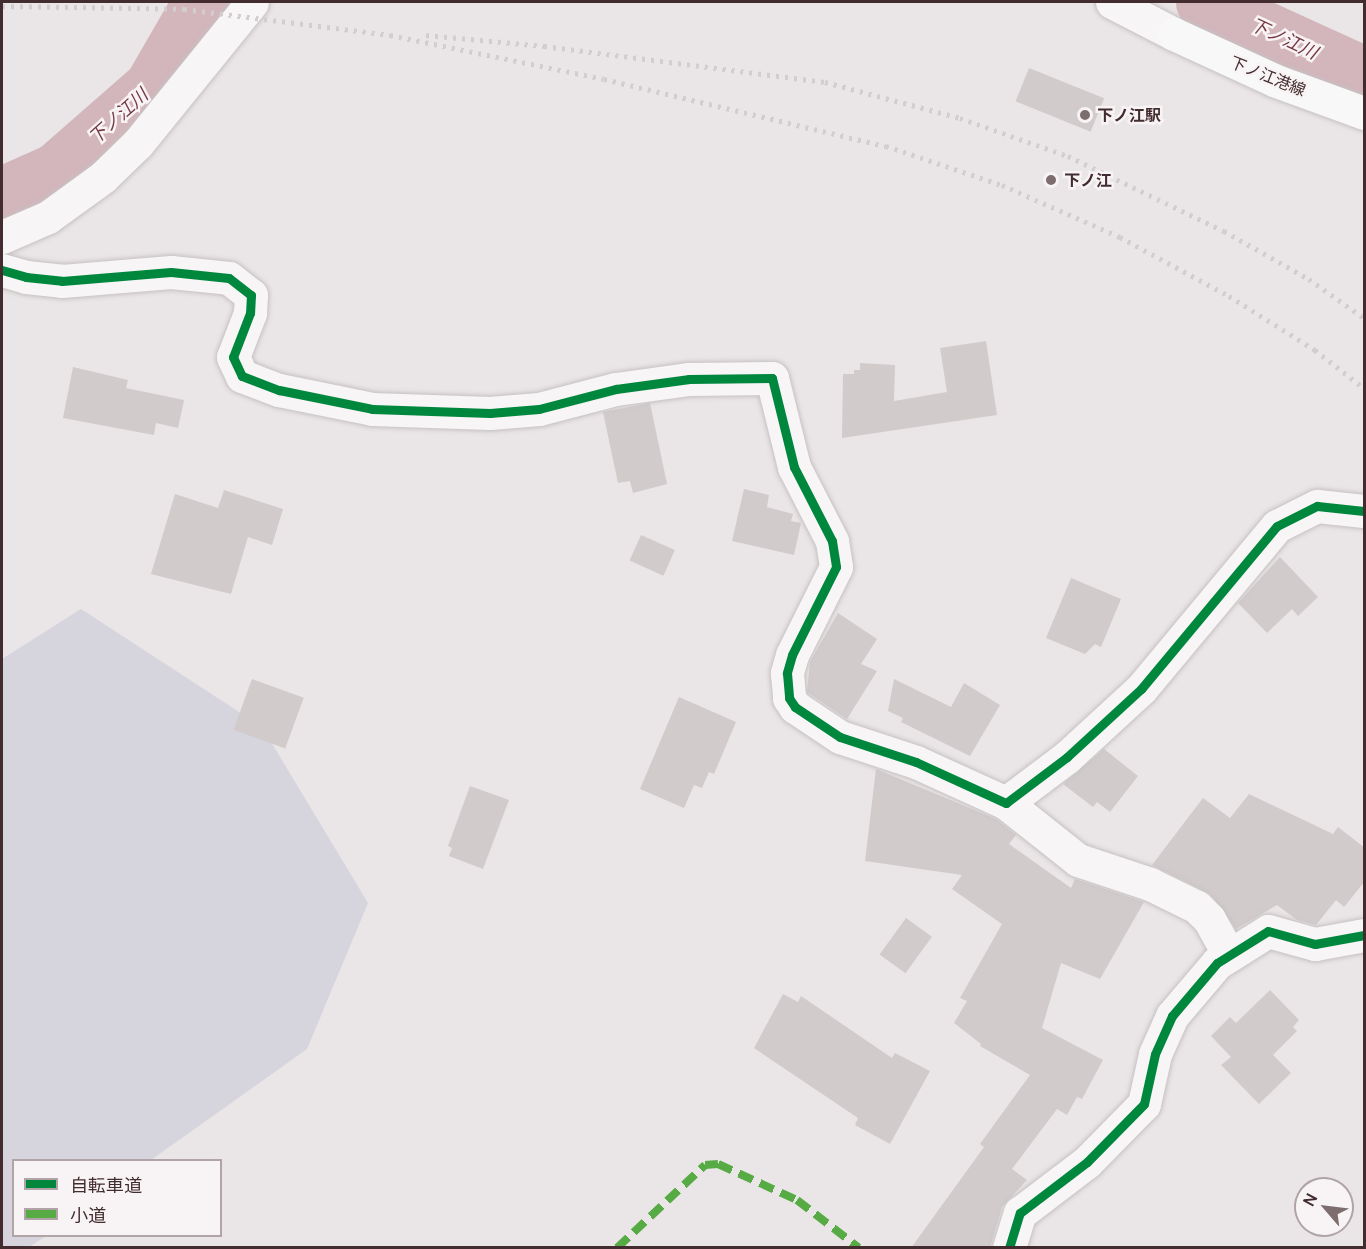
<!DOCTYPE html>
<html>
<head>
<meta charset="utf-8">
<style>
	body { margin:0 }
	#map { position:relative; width:1366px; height:1249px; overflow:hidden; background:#eae5e6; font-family:Manrope,"Noto Sans JP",sans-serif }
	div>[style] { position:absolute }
	.green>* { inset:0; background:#d6d4dd }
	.river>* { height:57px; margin:-28.5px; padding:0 28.5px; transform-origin:28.5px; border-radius:28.5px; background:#d3b5bc }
	.building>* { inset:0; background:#d1cbcc; transform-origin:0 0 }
	.roads { filter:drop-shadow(0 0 2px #c6c1c2) drop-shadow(0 0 2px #c6c1c2) }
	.street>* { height:33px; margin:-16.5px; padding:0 16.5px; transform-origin:16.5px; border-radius:16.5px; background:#f7f5f5 }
	.secondary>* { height:33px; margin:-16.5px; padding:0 16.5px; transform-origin:16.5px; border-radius:16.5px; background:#f8f8f8 }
	.rail>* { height:4.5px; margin-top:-2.25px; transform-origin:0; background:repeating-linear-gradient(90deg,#d2cecf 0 3px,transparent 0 9px) }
	.quiet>* { height:8px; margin-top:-4px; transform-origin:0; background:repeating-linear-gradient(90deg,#56ab45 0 15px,transparent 0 23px) }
	.cycleway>* { height:9px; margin:-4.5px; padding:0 4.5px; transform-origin:4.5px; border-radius:4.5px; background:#00873e }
	.dots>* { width:16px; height:16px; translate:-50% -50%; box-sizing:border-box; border:3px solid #f8f4f5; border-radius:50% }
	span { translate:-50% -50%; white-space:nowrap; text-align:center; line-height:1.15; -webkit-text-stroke:5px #f8f4f5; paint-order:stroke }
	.street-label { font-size:16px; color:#432c2f }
	.poi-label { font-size:16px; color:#432c2f; font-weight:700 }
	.left { translate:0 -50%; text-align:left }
	.water-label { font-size:18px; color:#753843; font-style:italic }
	.frame { position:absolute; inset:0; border:3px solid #432c2f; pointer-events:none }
	.legend { position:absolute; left:12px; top:1159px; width:210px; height:78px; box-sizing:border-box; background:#f8f4f5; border:2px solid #b0a4a6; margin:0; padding:8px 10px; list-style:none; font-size:18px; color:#432c2f }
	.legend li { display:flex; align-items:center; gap:12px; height:30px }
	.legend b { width:30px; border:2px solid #b0a4a6 }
	.north { position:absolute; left:1294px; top:1177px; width:60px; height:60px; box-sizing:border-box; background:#f8f4f5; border:2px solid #b0a4a6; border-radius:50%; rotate:298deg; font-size:16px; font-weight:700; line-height:24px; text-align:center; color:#432c2f }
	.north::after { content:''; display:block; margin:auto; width:21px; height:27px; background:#7d6d6f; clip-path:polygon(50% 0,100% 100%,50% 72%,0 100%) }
</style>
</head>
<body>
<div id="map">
	<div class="green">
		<i style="clip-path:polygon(81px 609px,262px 727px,368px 903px,307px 1049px,151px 1160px,14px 1160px,14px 1236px,46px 1236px,29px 1247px,2px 1248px,2px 659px)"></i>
	</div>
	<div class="river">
		<i style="left:1204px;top:2px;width:176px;rotate:24.5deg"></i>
		<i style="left:2px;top:195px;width:59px;rotate:-24deg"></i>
		<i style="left:56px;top:171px;width:128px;rotate:-41.2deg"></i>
		<i style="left:152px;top:87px;width:98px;rotate:-60deg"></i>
	</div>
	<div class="building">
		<i style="left:1029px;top:68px;width:81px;height:36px;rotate:22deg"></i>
		<i style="clip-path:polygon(986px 341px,997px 415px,842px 438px,843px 374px,854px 374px,854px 370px,860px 370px,860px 363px,895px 365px,894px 401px,947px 392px,940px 348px)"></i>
		<i style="clip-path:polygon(73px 367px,128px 380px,126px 388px,184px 400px,178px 428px,156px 423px,154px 435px,63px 418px)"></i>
		<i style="clip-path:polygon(650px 403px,667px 484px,633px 493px,630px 481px,618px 483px,603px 412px)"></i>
		<i style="clip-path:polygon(744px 489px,769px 495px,767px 507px,793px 514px,791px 521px,801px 523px,794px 555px,732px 541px)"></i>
		<i style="clip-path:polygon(224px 490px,283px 509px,272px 545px,248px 537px,231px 594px,151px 574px,175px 494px,218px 508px)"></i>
		<i style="left:641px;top:535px;width:37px;height:28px;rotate:24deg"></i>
		<i style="clip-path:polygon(1280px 557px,1318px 597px,1298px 616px,1292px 609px,1267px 633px,1238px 603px)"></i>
		<i style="clip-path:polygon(1071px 578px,1121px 599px,1101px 647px,1095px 644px,1085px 654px,1046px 638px)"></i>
		<i style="clip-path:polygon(838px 613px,877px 639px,861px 664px,877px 671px,847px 719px,807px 692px,810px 662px)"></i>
		<i style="left:252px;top:679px;width:55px;height:54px;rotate:20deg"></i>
		<i style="clip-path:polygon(894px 679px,951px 707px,964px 683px,1000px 705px,970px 756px,901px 722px,903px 718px,888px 711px)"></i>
		<i style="clip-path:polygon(679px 697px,736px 722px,714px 774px,709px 772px,702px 788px,694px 785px,684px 808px,640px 789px)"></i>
		<i style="clip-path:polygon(1104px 749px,1138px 776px,1110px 812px,1097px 802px,1093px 807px,1063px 784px)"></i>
		<i style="clip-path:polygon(876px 769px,996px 819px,1016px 835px,1009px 844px,1071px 888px,1075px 879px,1144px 902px,1100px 979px,1061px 963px,1042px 1028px,1103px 1060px,1082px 1099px,1077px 1097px,1067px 1115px,1057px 1109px,1012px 1169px,1027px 1180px,1002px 1207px,990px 1248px,911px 1248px,984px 1147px,980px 1144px,1030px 1075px,980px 1046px,981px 1044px,954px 1023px,967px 1001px,960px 998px,1002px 924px,952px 889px,962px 875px,865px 861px)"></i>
		<i style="clip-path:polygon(470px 786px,509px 800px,483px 869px,449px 856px,452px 848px,448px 846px)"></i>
		<i style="clip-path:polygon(1249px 794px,1333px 834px,1338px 827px,1365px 848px,1365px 881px,1344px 907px,1336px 900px,1316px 925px,1297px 920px,1277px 905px,1236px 929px,1210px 894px,1152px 865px,1203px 798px,1230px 818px)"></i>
		<i style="left:906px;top:918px;width:32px;height:45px;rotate:36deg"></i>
		<i style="clip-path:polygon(1270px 990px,1299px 1020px,1293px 1027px,1297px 1031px,1273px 1055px,1291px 1073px,1259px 1104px,1221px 1065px,1231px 1057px,1211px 1036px,1230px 1017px,1236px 1023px)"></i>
		<i style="clip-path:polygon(783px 994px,798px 1002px,801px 996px,892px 1058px,895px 1053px,930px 1071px,890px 1144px,855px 1125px,858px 1118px,754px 1048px)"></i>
	</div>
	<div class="roads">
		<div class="street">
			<i style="left:1112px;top:2px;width:70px;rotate:27.3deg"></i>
			<i style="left:2px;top:237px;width:50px;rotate:-23.5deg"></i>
			<i style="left:48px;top:217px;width:68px;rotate:-36deg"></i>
			<i style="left:103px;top:177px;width:49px;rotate:-44.2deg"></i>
			<i style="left:138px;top:143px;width:181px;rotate:-51deg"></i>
			<i style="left:2px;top:270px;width:25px;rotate:16deg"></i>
			<i style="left:26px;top:277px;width:36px;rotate:6deg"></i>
			<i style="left:62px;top:281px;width:109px;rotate:-4.7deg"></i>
			<i style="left:171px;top:272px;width:58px;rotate:5.9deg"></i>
			<i style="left:229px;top:278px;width:28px;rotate:38deg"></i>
			<i style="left:251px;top:295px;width:18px;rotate:93deg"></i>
			<i style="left:250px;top:313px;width:47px;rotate:111.1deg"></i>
			<i style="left:233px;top:357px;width:21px;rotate:65deg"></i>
			<i style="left:242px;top:376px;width:40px;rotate:21deg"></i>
			<i style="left:279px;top:390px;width:95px;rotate:11.5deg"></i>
			<i style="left:372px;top:409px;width:118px;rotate:1.9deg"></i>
			<i style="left:490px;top:413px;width:49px;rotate:-4.7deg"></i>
			<i style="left:539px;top:409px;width:80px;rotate:-14.6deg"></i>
			<i style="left:616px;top:389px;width:74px;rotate:-7.8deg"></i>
			<i style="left:689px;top:379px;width:83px;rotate:-0.7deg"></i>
			<i style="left:772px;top:378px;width:92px;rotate:76.1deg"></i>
			<i style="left:794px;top:467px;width:83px;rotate:62.8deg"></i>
			<i style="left:832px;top:541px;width:26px;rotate:81deg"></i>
			<i style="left:836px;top:567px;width:98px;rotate:116.6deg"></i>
			<i style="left:792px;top:655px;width:19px;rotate:106deg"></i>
			<i style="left:787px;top:673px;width:25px;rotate:85deg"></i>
			<i style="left:789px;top:698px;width:11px;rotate:56deg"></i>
			<i style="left:795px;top:707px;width:54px;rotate:33.7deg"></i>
			<i style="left:840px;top:737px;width:80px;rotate:18.2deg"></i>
			<i style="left:916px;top:762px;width:99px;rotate:24.5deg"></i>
			<i style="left:1006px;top:803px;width:76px;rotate:-37deg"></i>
			<i style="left:1067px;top:757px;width:100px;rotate:-42.6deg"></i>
			<i style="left:1141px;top:689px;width:212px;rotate:-50.2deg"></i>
			<i style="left:1277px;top:526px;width:45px;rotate:-26.6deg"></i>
			<i style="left:1317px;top:506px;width:47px;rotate:6.1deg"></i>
			<i style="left:1006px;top:803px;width:92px;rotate:38.4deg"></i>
			<i style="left:1078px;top:860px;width:76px;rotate:18.4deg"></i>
			<i style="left:1150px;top:884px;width:52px;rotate:26.1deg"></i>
			<i style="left:1197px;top:907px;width:17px;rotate:45deg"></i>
			<i style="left:1209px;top:919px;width:39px;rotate:61deg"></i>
			<i style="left:1009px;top:1248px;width:37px;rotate:-73deg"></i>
			<i style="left:1020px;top:1213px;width:84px;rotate:-37.3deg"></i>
			<i style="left:1087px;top:1162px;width:81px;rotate:-45.5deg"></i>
			<i style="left:1144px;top:1104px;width:51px;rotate:-77.6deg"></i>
			<i style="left:1155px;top:1054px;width:42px;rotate:-65.9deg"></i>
			<i style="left:1172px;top:1016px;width:70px;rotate:-49.7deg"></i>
			<i style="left:1217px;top:963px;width:60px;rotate:-32.1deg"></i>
			<i style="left:1268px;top:931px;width:49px;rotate:15.5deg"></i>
			<i style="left:1315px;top:944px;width:50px;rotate:-10.4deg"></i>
		</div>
		<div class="secondary">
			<i style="left:1174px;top:34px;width:112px;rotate:24.7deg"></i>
			<i style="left:1276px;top:81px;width:94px;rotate:20deg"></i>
		</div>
	</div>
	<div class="rail">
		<i style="left:2px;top:6px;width:182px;rotate:0.9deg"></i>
		<i style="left:184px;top:9px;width:208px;rotate:7.2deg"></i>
		<i style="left:390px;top:35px;width:218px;rotate:11.6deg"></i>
		<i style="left:604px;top:79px;width:290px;rotate:13.4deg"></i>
		<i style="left:886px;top:146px;width:122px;rotate:18.6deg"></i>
		<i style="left:1002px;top:185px;width:129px;rotate:23.8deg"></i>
		<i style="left:1120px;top:237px;width:124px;rotate:28.4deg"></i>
		<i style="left:1229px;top:296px;width:102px;rotate:32.1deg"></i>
		<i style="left:1315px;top:350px;width:62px;rotate:37.8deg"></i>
		<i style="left:426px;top:35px;width:119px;rotate:5.3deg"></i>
		<i style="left:544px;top:46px;width:283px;rotate:7.3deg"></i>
		<i style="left:825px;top:82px;width:140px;rotate:14.9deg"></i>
		<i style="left:960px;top:118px;width:114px;rotate:19.4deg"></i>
		<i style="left:1068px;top:156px;width:173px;rotate:25.7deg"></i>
		<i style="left:1224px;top:231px;width:98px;rotate:29.5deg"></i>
		<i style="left:1309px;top:279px;width:67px;rotate:35.3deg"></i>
	</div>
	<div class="quiet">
		<i style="left:617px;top:1248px;width:121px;rotate:-43.3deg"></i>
		<i style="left:705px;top:1165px;width:13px;rotate:-4deg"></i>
		<i style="left:718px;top:1164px;width:87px;rotate:24.5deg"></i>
		<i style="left:797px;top:1200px;width:78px;rotate:37.7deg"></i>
	</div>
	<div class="cycleway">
		<i style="left:2px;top:270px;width:25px;rotate:16deg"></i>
		<i style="left:26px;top:277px;width:36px;rotate:6deg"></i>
		<i style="left:62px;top:281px;width:109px;rotate:-4.7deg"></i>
		<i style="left:171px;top:272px;width:58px;rotate:5.9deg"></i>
		<i style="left:229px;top:278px;width:28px;rotate:38deg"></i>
		<i style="left:251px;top:295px;width:18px;rotate:93deg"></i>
		<i style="left:250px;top:313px;width:47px;rotate:111.1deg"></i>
		<i style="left:233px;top:357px;width:21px;rotate:65deg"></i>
		<i style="left:242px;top:376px;width:40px;rotate:21deg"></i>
		<i style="left:279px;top:390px;width:95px;rotate:11.5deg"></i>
		<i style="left:372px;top:409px;width:118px;rotate:1.9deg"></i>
		<i style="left:490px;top:413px;width:49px;rotate:-4.7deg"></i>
		<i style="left:539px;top:409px;width:80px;rotate:-14.6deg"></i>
		<i style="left:616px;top:389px;width:74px;rotate:-7.8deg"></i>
		<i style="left:689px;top:379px;width:83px;rotate:-0.7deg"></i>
		<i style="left:772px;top:378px;width:92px;rotate:76.1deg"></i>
		<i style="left:794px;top:467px;width:83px;rotate:62.8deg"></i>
		<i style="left:832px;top:541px;width:26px;rotate:81deg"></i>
		<i style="left:836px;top:567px;width:98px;rotate:116.6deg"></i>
		<i style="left:792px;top:655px;width:19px;rotate:106deg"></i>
		<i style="left:787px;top:673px;width:25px;rotate:85deg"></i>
		<i style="left:789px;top:698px;width:11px;rotate:56deg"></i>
		<i style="left:795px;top:707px;width:54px;rotate:33.7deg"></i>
		<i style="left:840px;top:737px;width:80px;rotate:18.2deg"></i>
		<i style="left:916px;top:762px;width:99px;rotate:24.5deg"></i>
		<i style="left:1006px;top:803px;width:76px;rotate:-37deg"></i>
		<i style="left:1067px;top:757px;width:100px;rotate:-42.6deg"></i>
		<i style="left:1141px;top:689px;width:212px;rotate:-50.2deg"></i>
		<i style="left:1277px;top:526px;width:45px;rotate:-26.6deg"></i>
		<i style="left:1317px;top:506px;width:47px;rotate:6.1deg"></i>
		<i style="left:1009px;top:1248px;width:37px;rotate:-73deg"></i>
		<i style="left:1020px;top:1213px;width:84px;rotate:-37.3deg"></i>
		<i style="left:1087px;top:1162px;width:81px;rotate:-45.5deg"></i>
		<i style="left:1144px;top:1104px;width:51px;rotate:-77.6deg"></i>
		<i style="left:1155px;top:1054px;width:42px;rotate:-65.9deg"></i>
		<i style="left:1172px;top:1016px;width:70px;rotate:-49.7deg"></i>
		<i style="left:1217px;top:963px;width:60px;rotate:-32.1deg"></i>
		<i style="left:1268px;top:931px;width:49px;rotate:15.5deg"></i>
		<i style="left:1315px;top:944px;width:50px;rotate:-10.4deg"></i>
	</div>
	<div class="dots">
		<i style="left:1085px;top:115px;background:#7d6d6f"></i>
		<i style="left:1051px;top:180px;background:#7d6d6f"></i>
	</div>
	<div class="street-label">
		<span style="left:1268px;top:76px;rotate:22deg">下ノ江港線</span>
	</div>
	<div class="poi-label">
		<span class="left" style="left:1097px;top:115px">下ノ江駅</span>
		<span class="left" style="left:1064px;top:180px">下ノ江</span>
	</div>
	<div class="water-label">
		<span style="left:1284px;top:38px;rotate:25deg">下ノ江川</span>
		<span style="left:118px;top:116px;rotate:-42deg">下ノ江川</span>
	</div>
	<div class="frame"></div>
	<ul class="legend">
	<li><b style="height:8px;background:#00873e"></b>自転車道</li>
	<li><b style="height:8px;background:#56ab45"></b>小道</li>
	</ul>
	<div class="north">N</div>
</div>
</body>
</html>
